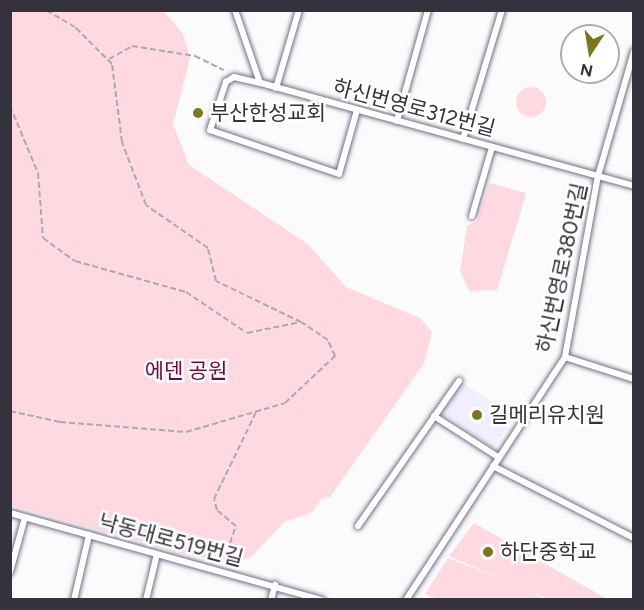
<!DOCTYPE html>
<html>
<head>
<meta charset="utf-8">
<style>
	body { margin:0 }
	#map { position:relative; width:644px; height:610px; overflow:hidden; background:#fbfbfb; font-family:Figtree,"Noto Sans KR",sans-serif }
	div>[style] { position:absolute }
	.built>* { inset:0; background:#f1effd; transform-origin:0 0 }
	.green>* { inset:0; background:#ffd9e2 }
	.round { border-radius:50% }
	.path>* { height:2px; margin-top:-1px; transform-origin:0; background:repeating-linear-gradient(90deg,#aaaaae 0 6px,transparent 0 9px) }
	.roads { filter:drop-shadow(0 0 2px #747087) drop-shadow(0 0 2px #747087) }
	.service>* { height:6px; margin:-3px; padding:0 3px; transform-origin:3px; border-radius:3px; background:#fff }
	.dots>* { width:16px; height:16px; translate:-50% -50%; box-sizing:border-box; border:3px solid #fff; border-radius:50% }
	span { translate:-50% -50%; white-space:nowrap; text-align:center; line-height:1.15; -webkit-text-stroke:5px #fff; paint-order:stroke }
	.street-label { font-size:21px; color:#34323c }
	.poi-label { font-size:21px; color:#34323c }
	.left { translate:0 -50%; text-align:left }
	.park-label { font-size:21px; color:#76093a }
	.frame { position:absolute; inset:0; border:12px solid #34323c; pointer-events:none }
	.north { position:absolute; left:560px; top:24px; width:60px; height:60px; box-sizing:border-box; background:#fff; border:2px solid #aeadb1; border-radius:50%; rotate:192deg; font-size:16px; font-weight:700; line-height:24px; text-align:center; color:#34323c }
	.north::after { content:''; display:block; margin:auto; width:21px; height:27px; background:#7c771c; clip-path:polygon(50% 0,100% 100%,50% 72%,0 100%) }
</style>
</head>
<body>
<div id="map">
	<div class="built">
		<i style="left:462px;top:382px;width:63px;height:37px;rotate:34deg"></i>
	</div>
	<div class="green">
		<i style="clip-path:polygon(10px 11px,164px 11px,183px 34px,190px 58px,173px 124px,189px 165px,308px 244px,346px 287px,420px 318px,432px 332px,424px 363px,330px 497px,322px 498px,312px 512px,284px 522px,251px 557px,235px 562px,189px 555px,11px 505px)"></i>
		<i class="round" style="left:516px;top:87px;width:30px;height:30px"></i>
		<i style="clip-path:polygon(490px 183px,526px 193px,497px 290px,469px 291px,460px 271px,467px 226px,477px 221px)"></i>
		<i style="clip-path:polygon(474px 523px,607px 599px,547px 599px,449px 556px)"></i>
		<i style="clip-path:polygon(448px 558px,524px 588px,543px 599px,437px 599px,425px 594px)"></i>
	</div>
	<div class="path">
		<i style="left:109px;top:59px;width:26px;rotate:-29deg"></i>
		<i style="left:132px;top:46px;width:64px;rotate:9deg"></i>
		<i style="left:195px;top:56px;width:32px;rotate:26deg"></i>
		<i style="left:10px;top:106px;width:73px;rotate:67.3deg"></i>
		<i style="left:38px;top:173px;width:65px;rotate:85.6deg"></i>
		<i style="left:43px;top:238px;width:39px;rotate:36deg"></i>
		<i style="left:75px;top:261px;width:115px;rotate:15.6deg"></i>
		<i style="left:186px;top:292px;width:73px;rotate:33.9deg"></i>
		<i style="left:247px;top:333px;width:55px;rotate:-11.5deg"></i>
		<i style="left:10px;top:411px;width:51px;rotate:12.4deg"></i>
		<i style="left:60px;top:422px;width:126px;rotate:4.5deg"></i>
		<i style="left:186px;top:432px;width:103px;rotate:-16.3deg"></i>
		<i style="left:285px;top:403px;width:69px;rotate:-43.2deg"></i>
		<i style="left:335px;top:356px;width:17px;rotate:-114deg"></i>
		<i style="left:328px;top:340px;width:32px;rotate:-146deg"></i>
		<i style="left:301px;top:322px;width:94px;rotate:-154.2deg"></i>
		<i style="left:216px;top:281px;width:34px;rotate:-104deg"></i>
		<i style="left:208px;top:248px;width:75px;rotate:-145.3deg"></i>
		<i style="left:146px;top:205px;width:67px;rotate:-110.9deg"></i>
		<i style="left:122px;top:142px;width:79px;rotate:-97.3deg"></i>
		<i style="left:112px;top:64px;width:52px;rotate:-135deg"></i>
		<i style="left:75px;top:27px;width:34px;rotate:-150deg"></i>
		<i style="left:234px;top:565px;width:22px;rotate:-100deg"></i>
		<i style="left:230px;top:543px;width:18px;rotate:-71deg"></i>
		<i style="left:236px;top:526px;width:25px;rotate:-140deg"></i>
		<i style="left:217px;top:510px;width:11px;rotate:-105deg"></i>
		<i style="left:214px;top:499px;width:97px;rotate:-64.2deg"></i>
	</div>
	<div class="roads">
		<div class="service">
			<i style="left:235px;top:10px;width:77px;rotate:71.1deg"></i>
			<i style="left:276px;top:88px;width:81px;rotate:-73.6deg"></i>
			<i style="left:357px;top:110px;width:66px;rotate:105.7deg"></i>
			<i style="left:339px;top:174px;width:136px;rotate:-161.2deg"></i>
			<i style="left:210px;top:130px;width:51px;rotate:-71.6deg"></i>
			<i style="left:226px;top:82px;width:9px;rotate:-32deg"></i>
			<i style="left:234px;top:77px;width:28px;rotate:13deg"></i>
			<i style="left:261px;top:83px;width:387px;rotate:15.4deg"></i>
			<i style="left:397px;top:121px;width:115px;rotate:-74.4deg"></i>
			<i style="left:463px;top:139px;width:135px;rotate:-73.2deg"></i>
			<i style="left:472px;top:216px;width:72px;rotate:-73.8deg"></i>
			<i style="left:565px;top:357px;width:72px;rotate:17.7deg"></i>
			<i style="left:434px;top:416px;width:76px;rotate:32.6deg"></i>
			<i style="left:493px;top:466px;width:158px;rotate:27.1deg"></i>
			<i style="left:10px;top:513px;width:324px;rotate:15.6deg"></i>
			<i style="left:358px;top:526px;width:177px;rotate:-55.1deg"></i>
			<i style="left:10px;top:572px;width:57px;rotate:-74.7deg"></i>
			<i style="left:74px;top:600px;width:67px;rotate:-77deg"></i>
			<i style="left:146px;top:600px;width:47px;rotate:-76.6deg"></i>
			<i style="left:271px;top:600px;width:16px;rotate:-75deg"></i>
			<i style="left:406px;top:600px;width:290px;rotate:-56.8deg"></i>
			<i style="left:565px;top:357px;width:184px;rotate:-79.7deg"></i>
			<i style="left:598px;top:176px;width:130px;rotate:-73.9deg"></i>
		</div>
	</div>
	<div class="dots">
		<i style="left:198px;top:113px;background:#7c771c"></i>
		<i style="left:477px;top:415px;background:#7c771c"></i>
		<i style="left:488px;top:552px;background:#7c771c"></i>
	</div>
	<div class="street-label">
		<span style="left:414px;top:108px;rotate:15deg">하신번영로312번길</span>
		<span style="left:562px;top:268px;rotate:-78deg">하신번영로380번길</span>
		<span style="left:171px;top:540px;rotate:15deg">낙동대로519번길</span>
	</div>
	<div class="poi-label">
		<span class="left" style="left:210px;top:113px">부산한성교회</span>
		<span class="left" style="left:489px;top:415px">길메리유치원</span>
		<span class="left" style="left:500px;top:552px">하단중학교</span>
	</div>
	<div class="park-label">
		<span style="left:186px;top:371px">에덴 공원</span>
	</div>
	<div class="frame"></div>
	<div class="north">N</div>
</div>
</body>
</html>
